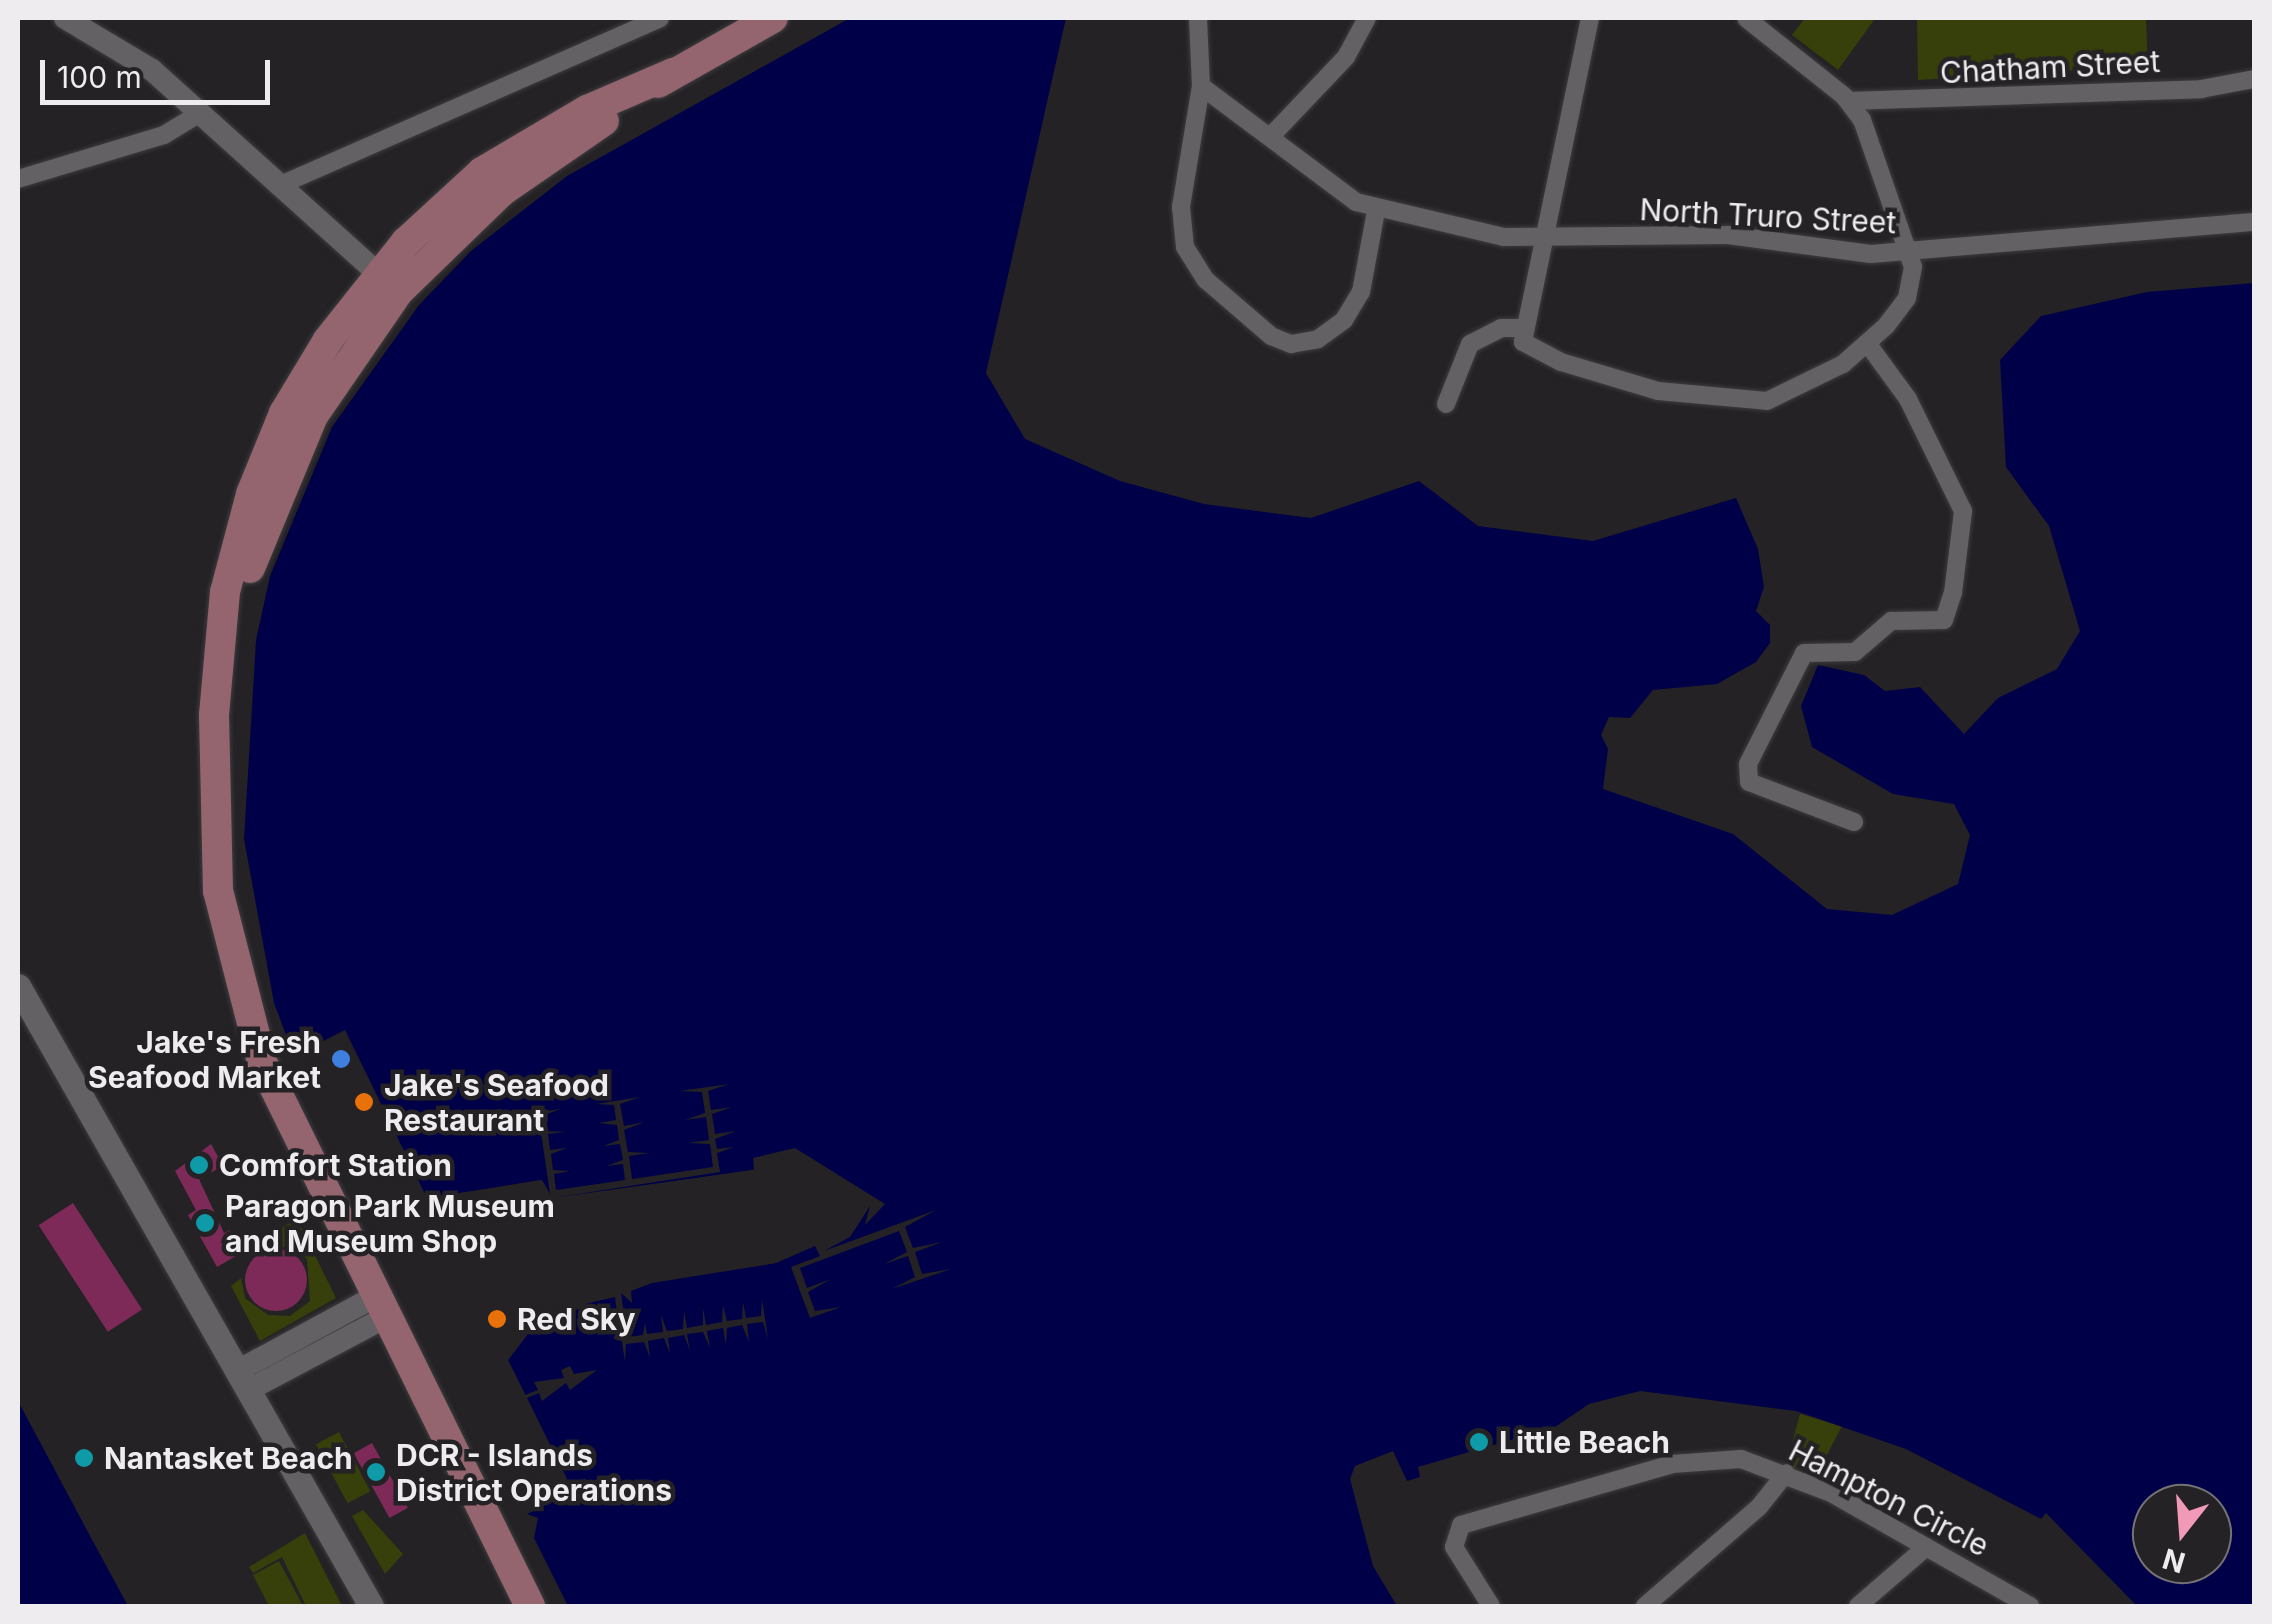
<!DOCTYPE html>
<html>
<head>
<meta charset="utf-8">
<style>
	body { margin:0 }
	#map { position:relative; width:2272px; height:1624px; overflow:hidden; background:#242225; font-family:Inter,sans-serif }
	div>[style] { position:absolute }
	.green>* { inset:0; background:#37400a; transform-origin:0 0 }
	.water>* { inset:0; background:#000048 }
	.pier>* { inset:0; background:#242225 }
	.building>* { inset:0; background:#7d2a59; transform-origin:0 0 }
	.round { border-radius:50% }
	.roads { filter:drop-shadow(0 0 2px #3e3c3f) drop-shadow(0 0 2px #3e3c3f) }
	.minor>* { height:18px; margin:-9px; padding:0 9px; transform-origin:9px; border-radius:9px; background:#636164 }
	.tertiary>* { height:22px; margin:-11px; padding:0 11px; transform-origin:11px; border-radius:11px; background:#636164 }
	.secondary>* { height:25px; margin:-12.5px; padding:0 12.5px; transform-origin:12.5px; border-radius:12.5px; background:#636164 }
	.primary>* { height:30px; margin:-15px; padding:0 15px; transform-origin:15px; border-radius:15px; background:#94656e }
	.dots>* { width:28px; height:28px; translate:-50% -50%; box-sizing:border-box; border:5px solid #242225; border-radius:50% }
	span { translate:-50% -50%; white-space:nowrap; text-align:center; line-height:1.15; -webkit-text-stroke:9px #242225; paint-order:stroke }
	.street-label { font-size:30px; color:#eeecee }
	.poi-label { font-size:30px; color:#eeecee; font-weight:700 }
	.right { translate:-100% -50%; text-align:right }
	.left { translate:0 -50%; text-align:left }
	.frame { position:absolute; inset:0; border:20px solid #eeecee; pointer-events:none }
	.north { position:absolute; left:2132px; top:1484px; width:100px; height:100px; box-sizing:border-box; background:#242225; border:2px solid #757375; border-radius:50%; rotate:197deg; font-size:28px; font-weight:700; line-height:40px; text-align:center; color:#eeecee }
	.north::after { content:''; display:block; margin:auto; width:35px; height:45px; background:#f09ab7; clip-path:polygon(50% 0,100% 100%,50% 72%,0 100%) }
	.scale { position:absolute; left:40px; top:60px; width:230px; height:45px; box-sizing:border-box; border:5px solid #eeecee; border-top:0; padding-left:12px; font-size:30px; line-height:35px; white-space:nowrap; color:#eeecee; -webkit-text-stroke:8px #242225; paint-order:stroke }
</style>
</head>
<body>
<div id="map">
	<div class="green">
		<i style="clip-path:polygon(1805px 18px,1873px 18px,1874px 20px,1838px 70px,1792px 35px)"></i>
		<i style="clip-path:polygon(1917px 18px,2146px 18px,2148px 66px,1918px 80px)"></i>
		<i style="clip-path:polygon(297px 1219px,336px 1298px,260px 1341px,231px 1286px,241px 1278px,245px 1298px,268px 1315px,290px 1316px,310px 1301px,307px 1259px,288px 1246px,253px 1253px,253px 1243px)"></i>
		<i style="clip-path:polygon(1800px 1414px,1842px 1426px,1816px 1476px,1786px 1465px)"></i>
		<i style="left:339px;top:1432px;width:67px;height:26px;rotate:62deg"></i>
		<i style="clip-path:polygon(363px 1510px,403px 1554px,385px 1574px,352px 1516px)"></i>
		<i style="clip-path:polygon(305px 1533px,342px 1606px,306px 1606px,282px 1557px,253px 1573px,249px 1567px)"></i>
		<i style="clip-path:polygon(279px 1561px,303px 1606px,269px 1606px,253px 1575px)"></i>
	</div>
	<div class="water">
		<i style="clip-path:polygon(evenodd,850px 18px,1066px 18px,986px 373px,1025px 439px,1120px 481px,1204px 504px,1311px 518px,1419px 481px,1478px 526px,1593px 541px,1736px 498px,1758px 549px,1764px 587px,1756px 611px,1770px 625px,1770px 643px,1756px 662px,1717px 684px,1653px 690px,1630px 718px,1609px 717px,1601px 735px,1608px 749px,1603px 789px,1733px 834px,1827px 909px,1892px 915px,1958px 884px,1970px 835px,1954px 804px,1893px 794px,1812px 747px,1801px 706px,1818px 665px,1864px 675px,1885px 691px,1920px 687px,1964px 734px,1998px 698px,2057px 669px,2080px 631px,2049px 526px,2006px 467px,2000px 360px,2041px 316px,2147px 292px,2254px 283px,2254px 1606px,2137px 1606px,2046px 1513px,2041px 1519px,1906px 1449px,1796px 1411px,1640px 1391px,1589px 1404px,1555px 1427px,1418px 1467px,1420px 1477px,1407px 1481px,1393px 1451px,1355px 1466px,1350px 1479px,1373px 1566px,1397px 1606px,568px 1606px,534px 1538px,538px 1518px,527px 1514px,573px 1491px,508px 1360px,543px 1314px,586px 1308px,585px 1293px,776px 1263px,833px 1236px,851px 1210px,786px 1165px,544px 1200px,541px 1180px,427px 1198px,345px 1030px,294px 1056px,274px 1003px,244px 839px,256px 640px,270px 576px,332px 427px,419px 305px,471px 251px,567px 176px,850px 18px,2152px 1504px,2212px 1504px,2212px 1564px,2152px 1564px,2152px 1504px)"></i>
		<i style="clip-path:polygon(18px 1401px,89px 1534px,128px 1606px,18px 1606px)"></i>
	</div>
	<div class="pier">
		<i style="clip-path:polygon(729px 1084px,708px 1091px,711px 1110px,732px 1107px,712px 1114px,715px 1134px,736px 1131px,715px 1139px,717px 1149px,734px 1147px,717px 1153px,720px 1172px,552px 1198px,754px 1170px,753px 1158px,795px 1148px,885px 1204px,865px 1225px,870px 1206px,850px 1237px,824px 1251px,936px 1210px,905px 1227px,913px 1248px,942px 1242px,915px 1252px,922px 1274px,951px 1269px,892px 1289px,915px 1277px,908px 1256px,884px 1264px,907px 1252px,899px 1231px,800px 1268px,807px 1288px,831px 1279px,808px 1292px,815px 1311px,841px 1307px,810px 1318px,791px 1267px,820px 1256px,815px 1246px,776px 1263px,652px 1283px,631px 1291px,632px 1303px,621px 1293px,627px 1337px,643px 1335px,645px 1323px,647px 1334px,663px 1332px,661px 1315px,667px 1331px,683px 1329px,684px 1311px,687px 1328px,703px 1325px,703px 1308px,706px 1325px,722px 1322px,723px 1305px,727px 1321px,742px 1319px,743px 1302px,746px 1318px,761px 1316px,762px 1299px,768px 1339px,763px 1322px,747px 1324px,749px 1342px,742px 1325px,727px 1328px,726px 1345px,723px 1328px,707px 1331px,710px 1348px,703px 1332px,687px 1334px,690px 1351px,684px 1335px,668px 1338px,670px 1354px,664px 1338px,648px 1341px,650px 1358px,644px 1342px,626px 1344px,625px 1362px,618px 1316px,606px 1313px,617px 1312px,615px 1297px,543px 1314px,508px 1360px,525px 1395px,538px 1390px,534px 1382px,564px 1378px,561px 1370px,570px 1366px,574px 1374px,597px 1370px,570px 1390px,566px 1383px,542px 1401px,539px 1393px,527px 1398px,573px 1492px,522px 1516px,567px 1490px,503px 1361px,539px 1310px,581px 1304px,583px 1289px,774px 1258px,829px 1232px,844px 1211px,785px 1170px,544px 1205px,537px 1186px,423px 1200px,542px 1180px,550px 1194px,538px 1112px,561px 1109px,544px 1115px,547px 1131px,565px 1132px,548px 1134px,550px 1150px,567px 1148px,551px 1154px,553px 1170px,570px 1171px,554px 1174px,556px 1190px,625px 1180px,623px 1164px,606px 1166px,623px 1160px,620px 1144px,603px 1146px,619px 1140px,617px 1125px,599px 1123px,616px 1120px,614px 1105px,596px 1104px,640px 1097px,620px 1104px,624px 1126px,645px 1122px,624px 1130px,628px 1152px,649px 1153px,629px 1156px,632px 1179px,713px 1167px,710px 1144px,688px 1143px,709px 1140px,706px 1117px,685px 1120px,705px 1113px,702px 1092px,680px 1091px)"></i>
	</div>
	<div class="building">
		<i style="clip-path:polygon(211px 1144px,223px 1166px,199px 1179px,224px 1233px,230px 1230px,243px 1252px,217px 1267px,188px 1215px,196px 1210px,175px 1171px)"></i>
		<i style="left:73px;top:1203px;width:127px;height:41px;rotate:57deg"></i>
		<i class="round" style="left:245px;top:1249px;width:62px;height:62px"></i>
		<i style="left:372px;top:1443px;width:74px;height:21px;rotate:61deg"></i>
	</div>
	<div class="roads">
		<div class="minor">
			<i style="left:1198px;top:18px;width:68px;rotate:87.5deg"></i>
			<i style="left:1201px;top:86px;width:123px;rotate:99.4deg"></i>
			<i style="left:1181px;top:207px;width:40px;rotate:84.3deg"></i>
			<i style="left:1185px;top:247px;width:39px;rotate:58deg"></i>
			<i style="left:1206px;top:280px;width:86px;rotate:40.7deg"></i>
			<i style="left:1271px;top:336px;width:22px;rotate:22deg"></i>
			<i style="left:1291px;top:344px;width:27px;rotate:-10deg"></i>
			<i style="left:1318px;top:339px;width:32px;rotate:-36deg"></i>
			<i style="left:1344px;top:320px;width:33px;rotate:-59deg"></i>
			<i style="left:1361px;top:292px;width:82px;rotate:-79.5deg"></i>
			<i style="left:1590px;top:18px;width:331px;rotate:101.7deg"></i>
			<i style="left:1523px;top:342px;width:43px;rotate:27.8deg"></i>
			<i style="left:1561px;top:362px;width:101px;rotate:16.6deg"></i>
			<i style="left:1658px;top:391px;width:109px;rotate:5.2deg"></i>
			<i style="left:1767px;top:401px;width:85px;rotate:-26deg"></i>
			<i style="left:1843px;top:364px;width:57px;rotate:-41.5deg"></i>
			<i style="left:1886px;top:326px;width:35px;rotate:-53deg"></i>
			<i style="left:1907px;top:298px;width:32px;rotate:-79deg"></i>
			<i style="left:1913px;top:267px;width:156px;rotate:-109.1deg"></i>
			<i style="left:1862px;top:120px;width:30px;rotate:-127deg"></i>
			<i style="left:1844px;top:96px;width:125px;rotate:-141.5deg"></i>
			<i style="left:1201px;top:86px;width:194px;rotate:36.8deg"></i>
			<i style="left:1356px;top:202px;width:152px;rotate:13.3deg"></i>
			<i style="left:1504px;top:237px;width:224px;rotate:-0.5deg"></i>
			<i style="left:1728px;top:235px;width:144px;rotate:7.6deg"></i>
			<i style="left:1871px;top:254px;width:384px;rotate:-4.8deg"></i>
			<i style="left:1848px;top:101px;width:353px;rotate:-1.9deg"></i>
			<i style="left:2201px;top:89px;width:54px;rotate:-10.7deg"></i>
			<i style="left:1271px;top:136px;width:109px;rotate:-46.5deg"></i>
			<i style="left:1346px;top:57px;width:44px;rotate:-61.7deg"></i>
			<i style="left:18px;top:179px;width:152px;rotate:-16.8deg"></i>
			<i style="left:164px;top:135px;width:42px;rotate:-31.4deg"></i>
			<i style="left:278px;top:186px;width:417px;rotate:-23.7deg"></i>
			<i style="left:1446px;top:404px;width:65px;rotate:-68.2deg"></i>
			<i style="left:1470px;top:344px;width:35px;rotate:-27deg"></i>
			<i style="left:1501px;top:328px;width:20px"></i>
			<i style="left:1854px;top:822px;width:112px;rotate:-159.1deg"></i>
			<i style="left:1749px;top:782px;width:18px;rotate:-93deg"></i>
			<i style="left:1748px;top:764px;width:124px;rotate:-63.2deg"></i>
			<i style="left:1804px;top:653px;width:51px;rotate:-1.1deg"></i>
			<i style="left:1855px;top:652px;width:48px;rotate:-40.7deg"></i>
			<i style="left:1891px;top:621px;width:53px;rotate:-1.1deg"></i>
			<i style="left:1944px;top:620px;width:28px;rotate:-72deg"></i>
			<i style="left:1953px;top:593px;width:83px;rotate:-83deg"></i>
			<i style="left:1963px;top:511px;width:125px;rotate:-116.2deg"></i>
			<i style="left:1908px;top:399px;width:69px;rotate:-126.2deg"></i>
			<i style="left:1491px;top:1606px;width:70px;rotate:-122.1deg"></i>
			<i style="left:1454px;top:1547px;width:23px;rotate:-72deg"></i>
			<i style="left:1461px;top:1525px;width:220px;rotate:-16.1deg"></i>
			<i style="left:1672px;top:1464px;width:69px;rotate:-4.1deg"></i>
			<i style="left:1741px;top:1459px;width:96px;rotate:20.7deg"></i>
			<i style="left:1831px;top:1493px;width:229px;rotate:29.6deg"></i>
			<i style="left:1645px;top:1606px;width:151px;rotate:-41deg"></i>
			<i style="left:1759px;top:1507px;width:43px;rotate:-51.5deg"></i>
			<i style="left:1858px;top:1606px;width:90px;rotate:-40.9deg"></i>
		</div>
		<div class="tertiary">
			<i style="left:65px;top:18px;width:101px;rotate:30.9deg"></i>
			<i style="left:152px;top:70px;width:323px;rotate:42deg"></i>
			<i style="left:241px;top:1369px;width:153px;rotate:-28.4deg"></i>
			<i style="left:252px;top:1388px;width:152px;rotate:-27.9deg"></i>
		</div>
		<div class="secondary">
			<i style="left:18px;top:986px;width:713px;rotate:60.34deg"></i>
		</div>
		<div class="primary">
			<i style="left:658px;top:83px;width:132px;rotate:-29.5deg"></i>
			<i style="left:250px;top:568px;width:165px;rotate:-67.5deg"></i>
			<i style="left:313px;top:416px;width:152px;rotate:-55.5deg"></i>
			<i style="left:399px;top:291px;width:142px;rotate:-44.1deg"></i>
			<i style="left:501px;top:192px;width:125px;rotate:-34.6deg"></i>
			<i style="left:530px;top:1606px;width:606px;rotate:-116.23deg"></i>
			<i style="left:262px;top:1062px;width:177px;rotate:-104.4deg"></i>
			<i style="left:218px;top:891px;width:176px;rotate:-91.3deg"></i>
			<i style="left:214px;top:715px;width:123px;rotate:-84.9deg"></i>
			<i style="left:225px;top:592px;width:101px;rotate:-75.1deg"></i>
			<i style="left:251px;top:494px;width:87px;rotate:-67.8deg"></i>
			<i style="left:284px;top:413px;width:85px;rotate:-58.9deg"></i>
			<i style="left:328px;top:340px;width:125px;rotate:-51.5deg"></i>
			<i style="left:406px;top:242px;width:103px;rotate:-42.6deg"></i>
			<i style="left:482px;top:172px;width:122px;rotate:-30.6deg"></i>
			<i style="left:587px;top:110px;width:94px;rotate:-23.3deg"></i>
		</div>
	</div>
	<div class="dots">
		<i style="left:341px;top:1059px;background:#3f7fe0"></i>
		<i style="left:364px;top:1102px;background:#e8710a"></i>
		<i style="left:199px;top:1165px;background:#0f9aa8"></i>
		<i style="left:205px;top:1223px;background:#0f9aa8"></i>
		<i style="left:497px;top:1319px;background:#e8710a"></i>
		<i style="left:1479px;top:1442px;background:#0f9aa8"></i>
		<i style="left:84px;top:1458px;background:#0f9aa8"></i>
		<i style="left:376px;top:1472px;background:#0f9aa8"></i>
	</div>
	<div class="street-label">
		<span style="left:2050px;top:67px;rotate:-3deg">Chatham Street</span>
		<span style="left:1768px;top:216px;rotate:3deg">North Truro Street</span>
		<span style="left:1889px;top:1498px;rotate:27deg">Hampton Circle</span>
	</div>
	<div class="poi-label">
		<span class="right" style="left:321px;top:1059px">Jake's Fresh<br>Seafood Market</span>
		<span class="left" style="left:384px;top:1102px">Jake's Seafood<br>Restaurant</span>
		<span class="left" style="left:219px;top:1165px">Comfort Station</span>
		<span class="left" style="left:225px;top:1223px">Paragon Park Museum<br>and Museum Shop</span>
		<span class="left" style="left:517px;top:1319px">Red Sky</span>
		<span class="left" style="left:1499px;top:1442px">Little Beach</span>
		<span class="left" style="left:396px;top:1472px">DCR - Islands<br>District Operations</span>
		<span class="left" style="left:104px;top:1458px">Nantasket Beach</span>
	</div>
	<div class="frame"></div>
	<div class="north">N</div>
	<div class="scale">100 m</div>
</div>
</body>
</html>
